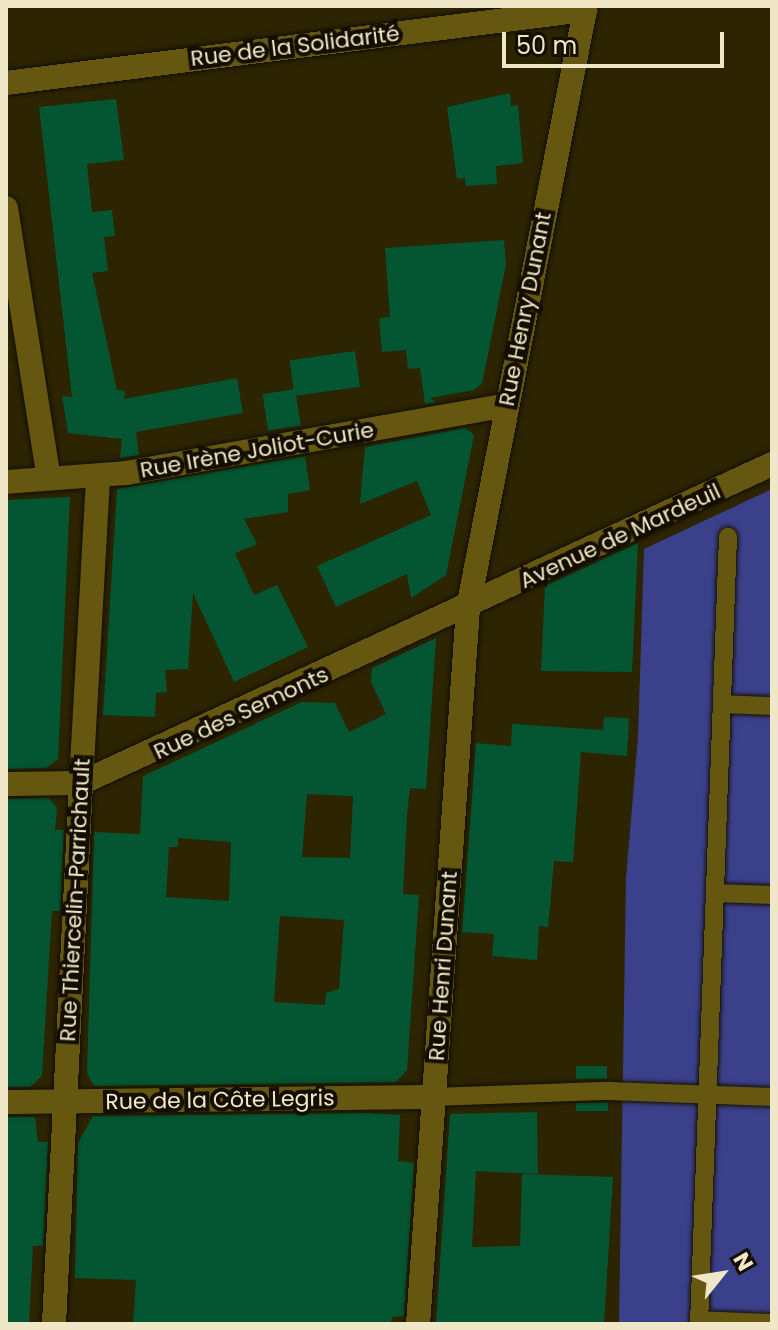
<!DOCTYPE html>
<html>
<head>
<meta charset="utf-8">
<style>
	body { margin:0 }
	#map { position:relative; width:778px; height:1330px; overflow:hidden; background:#2d2502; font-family:Poppins,sans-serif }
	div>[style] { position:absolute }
	.green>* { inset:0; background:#3b408a }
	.building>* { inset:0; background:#045632; transform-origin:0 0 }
	.roads { filter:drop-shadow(0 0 2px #130e00) drop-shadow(0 0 2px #130e00) }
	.lane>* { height:18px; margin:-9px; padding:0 9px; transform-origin:9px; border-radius:9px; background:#665710 }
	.street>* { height:24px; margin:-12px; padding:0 12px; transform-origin:12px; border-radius:12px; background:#665710 }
	.secondary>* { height:24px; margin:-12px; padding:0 12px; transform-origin:12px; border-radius:12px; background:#665710 }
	span { translate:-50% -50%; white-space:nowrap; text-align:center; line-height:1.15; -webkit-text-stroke:8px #140e00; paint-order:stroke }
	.street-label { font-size:22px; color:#efe7c7 }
	.frame { position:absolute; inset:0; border:8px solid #efe7c7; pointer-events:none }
	.north { position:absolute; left:682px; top:1234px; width:80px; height:80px; -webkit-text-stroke:6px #140e00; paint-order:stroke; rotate:60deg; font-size:22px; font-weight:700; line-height:32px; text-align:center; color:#efe7c7 }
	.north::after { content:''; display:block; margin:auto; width:28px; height:36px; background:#efe7c7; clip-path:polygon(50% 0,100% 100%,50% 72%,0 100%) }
	.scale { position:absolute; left:502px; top:32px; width:222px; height:36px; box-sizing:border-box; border:4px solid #efe7c7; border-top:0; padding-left:10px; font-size:24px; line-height:28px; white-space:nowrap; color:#efe7c7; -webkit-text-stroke:6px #140e00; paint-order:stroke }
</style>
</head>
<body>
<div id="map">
	<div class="green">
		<i style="clip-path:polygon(772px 489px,772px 1324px,619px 1324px,626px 878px,638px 737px,644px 549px)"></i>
	</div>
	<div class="building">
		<i style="clip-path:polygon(510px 93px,511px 106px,518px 105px,523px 163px,496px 166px,497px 184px,466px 186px,465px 178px,457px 179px,447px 107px)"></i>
		<i style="clip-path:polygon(116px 99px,124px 160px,87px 164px,92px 212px,112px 210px,115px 236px,104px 237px,108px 271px,92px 273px,117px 390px,125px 391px,124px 399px,237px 378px,243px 413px,136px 432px,139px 455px,120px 458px,122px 439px,68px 433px,62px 396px,72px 397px,39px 107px)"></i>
		<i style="clip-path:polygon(504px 240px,506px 264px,482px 384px,474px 390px,430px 398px,436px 402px,425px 404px,420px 368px,408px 369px,406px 350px,382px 352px,379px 318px,390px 317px,385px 248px)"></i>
		<i style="left:355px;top:351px;width:36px;height:66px;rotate:82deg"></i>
		<i style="left:295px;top:389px;width:37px;height:33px;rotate:81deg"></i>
		<i style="clip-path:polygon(465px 428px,474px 435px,446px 575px,411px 598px,407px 574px,336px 607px,317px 566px,431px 515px,417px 481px,360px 504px,365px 447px)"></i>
		<i style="clip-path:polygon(305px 456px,310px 490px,288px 494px,288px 512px,244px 519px,257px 544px,235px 553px,254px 595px,277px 585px,308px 647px,234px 682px,193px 593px,188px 669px,165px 670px,167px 692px,156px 693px,155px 717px,103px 715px,117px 489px)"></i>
		<i style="clip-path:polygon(70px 497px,58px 759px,46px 768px,6px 769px,6px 500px)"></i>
		<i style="clip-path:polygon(638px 543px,632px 672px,541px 671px,545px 586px)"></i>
		<i style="clip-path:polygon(evenodd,436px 638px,426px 789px,410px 788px,407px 815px,403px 894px,419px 895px,407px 1070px,396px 1082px,94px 1086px,87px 1073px,94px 832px,140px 834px,143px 776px,302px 702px,335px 703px,349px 732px,386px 714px,371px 682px,372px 668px,436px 638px,307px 794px,353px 796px,350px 858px,302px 857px,307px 794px,436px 638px,178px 838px,231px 842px,229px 901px,166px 897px,169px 847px,178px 847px,178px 838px,436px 638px,280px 916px,344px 920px,339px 989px,326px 993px,325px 1005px,274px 1002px,280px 916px)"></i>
		<i style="clip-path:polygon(604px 717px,629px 718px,627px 756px,581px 752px,573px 862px,554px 861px,548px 927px,539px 926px,537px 960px,492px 956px,494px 934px,462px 932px,476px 743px,511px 746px,512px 724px,603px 730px)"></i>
		<i style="clip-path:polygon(49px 798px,57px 808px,55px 830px,64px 830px,60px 911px,52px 911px,42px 1076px,30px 1087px,6px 1087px,6px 799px)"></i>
		<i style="left:607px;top:1066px;width:13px;height:31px;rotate:90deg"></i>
		<i style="left:608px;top:1103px;width:8px;height:32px;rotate:90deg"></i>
		<i style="clip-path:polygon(537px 1112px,538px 1174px,476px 1171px,472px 1247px,520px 1246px,522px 1174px,613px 1177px,604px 1324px,436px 1324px,450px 1114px)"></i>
		<i style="clip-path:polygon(368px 1113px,400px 1115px,398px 1161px,414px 1163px,404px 1316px,392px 1317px,391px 1324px,133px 1324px,136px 1280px,75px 1278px,78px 1143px,93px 1116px)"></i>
		<i style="clip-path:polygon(6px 1117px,35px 1117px,38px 1142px,48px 1142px,43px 1246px,33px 1246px,29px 1324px,6px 1324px)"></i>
	</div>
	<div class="roads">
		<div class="lane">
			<i style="left:722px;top:704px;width:50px;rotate:2.3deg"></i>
			<i style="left:716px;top:893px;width:56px;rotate:2deg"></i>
			<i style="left:433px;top:1097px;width:176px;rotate:-2deg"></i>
			<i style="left:609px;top:1091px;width:163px;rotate:2.1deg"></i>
			<i style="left:699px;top:1320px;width:73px;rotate:2.4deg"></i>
			<i style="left:699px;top:1324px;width:788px;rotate:-87.89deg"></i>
		</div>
		<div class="street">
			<i style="left:6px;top:83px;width:584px;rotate:-7.19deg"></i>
			<i style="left:585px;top:10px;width:609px;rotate:101.07deg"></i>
			<i style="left:468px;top:608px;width:718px;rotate:93.99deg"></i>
			<i style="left:6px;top:208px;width:273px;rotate:81deg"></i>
			<i style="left:6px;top:482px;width:120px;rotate:-4.3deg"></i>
			<i style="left:126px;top:473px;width:386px;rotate:-10.1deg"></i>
			<i style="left:6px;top:784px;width:75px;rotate:-0.8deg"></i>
			<i style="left:81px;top:783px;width:307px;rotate:-86.8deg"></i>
			<i style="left:6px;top:1102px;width:427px;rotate:-0.7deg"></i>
		</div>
		<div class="secondary">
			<i style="left:54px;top:1324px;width:542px;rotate:-87.14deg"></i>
			<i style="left:81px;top:783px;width:761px;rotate:-24.78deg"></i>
		</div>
	</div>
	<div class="street-label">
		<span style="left:295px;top:46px;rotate:-7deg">Rue de la Solidarité</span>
		<span style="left:525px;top:309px;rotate:-79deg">Rue Henry Dunant</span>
		<span style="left:257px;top:450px;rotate:-10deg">Rue Irène Joliot-Curie</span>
		<span style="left:620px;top:536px;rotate:-25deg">Avenue de Mardeuil</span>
		<span style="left:241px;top:713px;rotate:-25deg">Rue des Semonts</span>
		<span style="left:75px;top:900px;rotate:-87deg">Rue Thiercelin-Parrichault</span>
		<span style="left:443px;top:966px;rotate:-86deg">Rue Henri Dunant</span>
		<span style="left:220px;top:1100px;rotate:-1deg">Rue de la Côte Legris</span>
	</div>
	<div class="frame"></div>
	<div class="north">N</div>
	<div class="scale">50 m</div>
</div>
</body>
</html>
